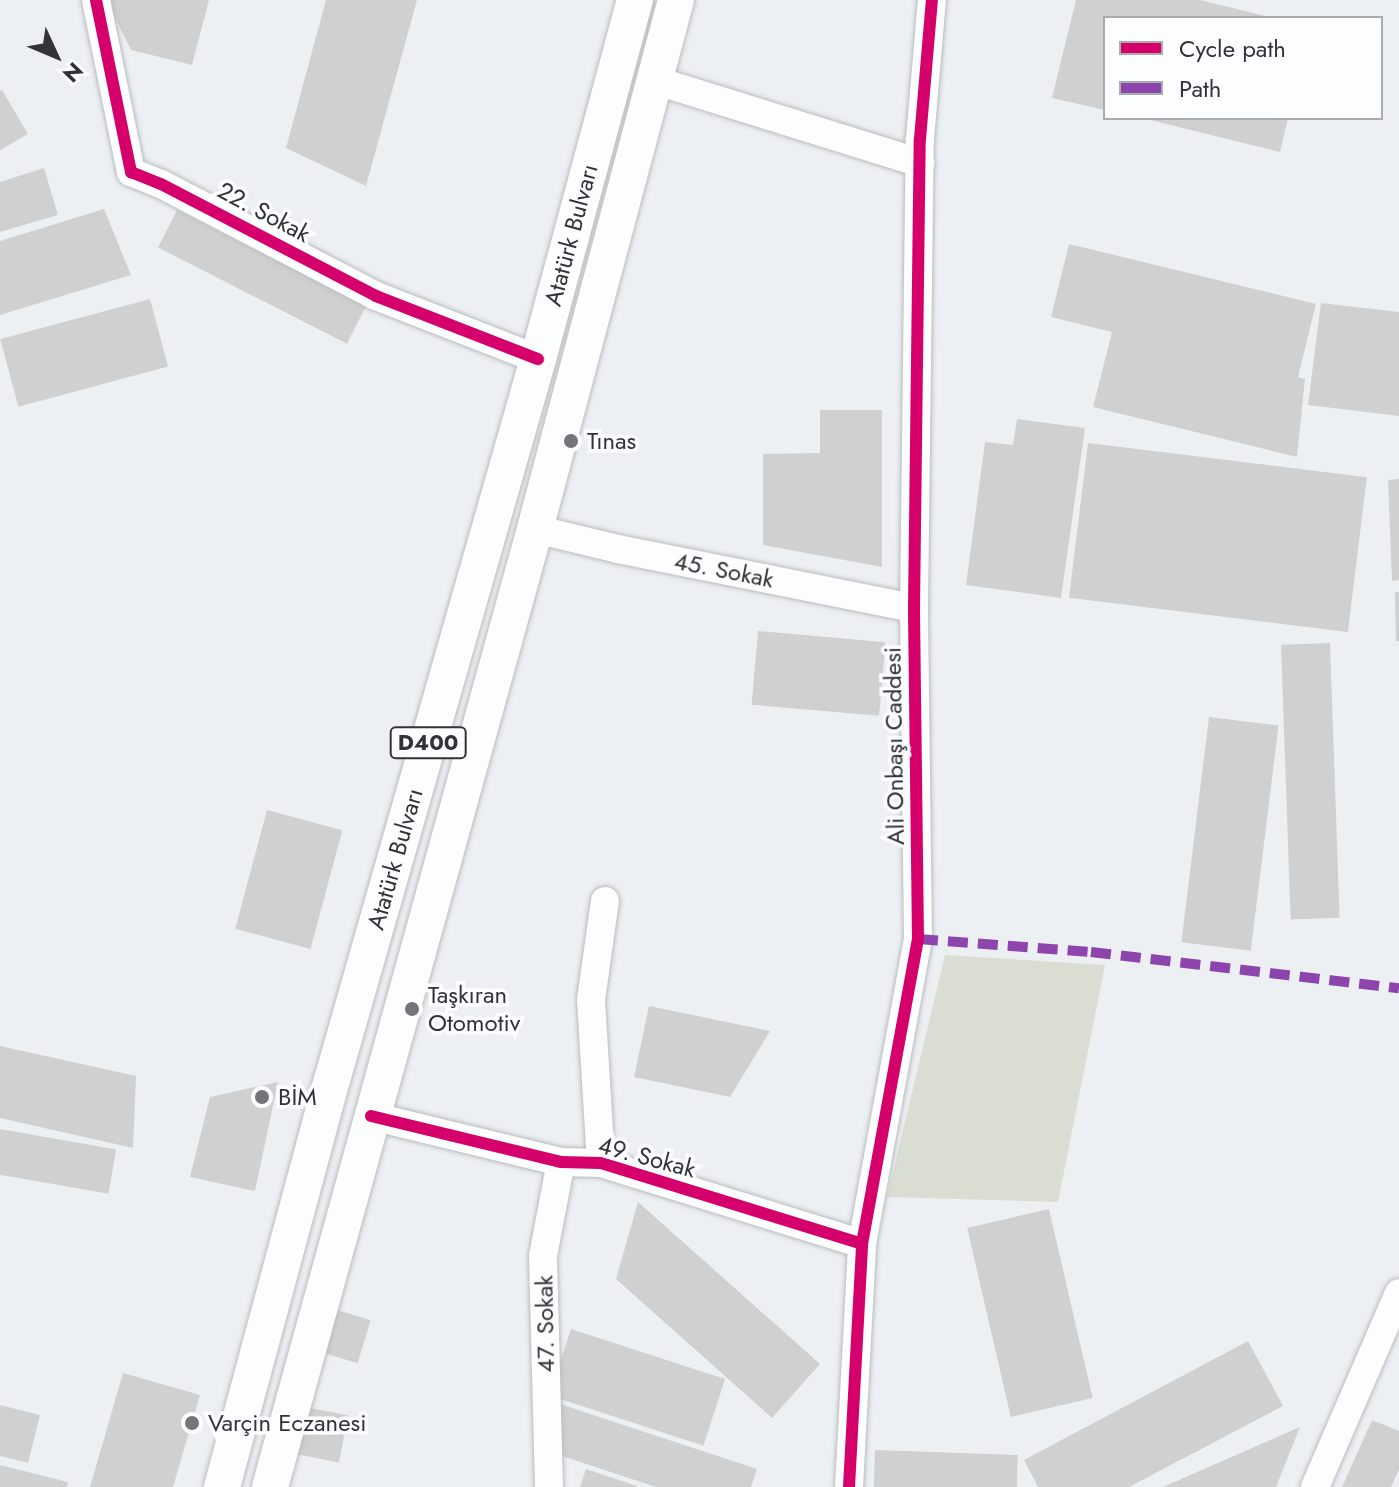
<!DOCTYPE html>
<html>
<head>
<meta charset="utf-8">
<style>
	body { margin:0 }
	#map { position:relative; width:1399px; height:1487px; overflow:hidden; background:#edf0f3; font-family:Jost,sans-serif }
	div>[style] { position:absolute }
	.green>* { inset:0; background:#daddd1 }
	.building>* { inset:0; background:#d0d0d0; transform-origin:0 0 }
	.roads { filter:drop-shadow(0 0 2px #babcbf) drop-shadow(0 0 2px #babcbf) }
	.minor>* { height:28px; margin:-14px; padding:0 14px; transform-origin:14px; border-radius:14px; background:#fcfdfd }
	.major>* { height:36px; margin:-18px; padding:0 18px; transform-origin:18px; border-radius:18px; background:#fcfdfd }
	.quiet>* { height:10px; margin-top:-5px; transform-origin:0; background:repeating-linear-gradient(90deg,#8e44ad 0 20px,transparent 0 30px) }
	.cycleway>* { height:12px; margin:-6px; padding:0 6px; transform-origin:6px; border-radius:6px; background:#d6006c }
	.dots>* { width:22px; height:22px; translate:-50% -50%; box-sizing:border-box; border:4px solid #fbfdfe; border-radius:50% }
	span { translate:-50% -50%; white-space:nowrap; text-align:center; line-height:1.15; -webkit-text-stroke:7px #fbfdfe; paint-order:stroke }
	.shield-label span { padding:2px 6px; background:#fbfdfe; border:2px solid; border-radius:6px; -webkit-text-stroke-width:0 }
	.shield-label { font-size:22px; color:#313336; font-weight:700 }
	.street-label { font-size:24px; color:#313336 }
	.poi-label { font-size:24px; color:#313336 }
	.left { translate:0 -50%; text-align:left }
	.legend { position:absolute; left:1103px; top:16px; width:280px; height:104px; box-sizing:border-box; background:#fbfdfe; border:2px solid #aaacae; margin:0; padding:10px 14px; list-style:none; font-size:24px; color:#313336 }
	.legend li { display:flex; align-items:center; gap:16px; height:40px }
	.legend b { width:40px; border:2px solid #aaacae }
	.north { position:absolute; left:16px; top:16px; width:80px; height:80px; -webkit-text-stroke:6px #fbfdfe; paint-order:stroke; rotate:134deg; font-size:22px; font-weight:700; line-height:32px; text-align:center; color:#313336 }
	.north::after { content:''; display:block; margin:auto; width:28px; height:36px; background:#313336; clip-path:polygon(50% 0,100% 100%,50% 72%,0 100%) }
</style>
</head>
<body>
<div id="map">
	<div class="green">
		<i style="clip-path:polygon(945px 955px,1105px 965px,1058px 1202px,887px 1197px)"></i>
	</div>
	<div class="building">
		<i style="clip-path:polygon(106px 0,209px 0,192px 65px,131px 50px)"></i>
		<i style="clip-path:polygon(326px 0,417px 0,366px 186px,286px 148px)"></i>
		<i style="clip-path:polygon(1076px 0,1200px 0,1270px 17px,1105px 18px,1105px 110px,1052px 98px)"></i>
		<i style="clip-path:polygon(2px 90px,28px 134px,0 150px,0 91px)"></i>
		<i style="clip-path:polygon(1142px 118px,1288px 118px,1280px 152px)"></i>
		<i style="clip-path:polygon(44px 168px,58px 215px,0 232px,0 182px)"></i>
		<i style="clip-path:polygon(104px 209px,131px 275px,0 315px,0 241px)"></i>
		<i style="left:177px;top:210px;width:212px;height:42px;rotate:27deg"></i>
		<i style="clip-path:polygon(1069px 244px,1316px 304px,1298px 377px,1305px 379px,1297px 457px,1093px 407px,1112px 332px,1051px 317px)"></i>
		<i style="left:150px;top:299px;width:70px;height:155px;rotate:75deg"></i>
		<i style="clip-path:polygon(1321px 303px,1399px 312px,1399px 416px,1308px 405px)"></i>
		<i style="clip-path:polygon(820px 410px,882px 410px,882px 567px,763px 545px,763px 454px,820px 453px)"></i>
		<i style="clip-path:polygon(1017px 419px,1085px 428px,1061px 598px,966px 585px,985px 442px,1013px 445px)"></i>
		<i style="left:1088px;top:443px;width:281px;height:156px;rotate:7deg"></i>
		<i style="clip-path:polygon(1399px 479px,1399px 580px,1392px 581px,1388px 480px)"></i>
		<i style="clip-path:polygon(1395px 592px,1399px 592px,1399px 641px,1396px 641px)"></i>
		<i style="left:758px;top:631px;width:128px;height:74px;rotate:5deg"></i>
		<i style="left:1330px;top:643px;width:275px;height:49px;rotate:88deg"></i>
		<i style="left:1209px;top:717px;width:70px;height:227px;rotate:7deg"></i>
		<i style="left:267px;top:810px;width:78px;height:123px;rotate:15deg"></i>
		<i style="clip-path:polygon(649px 1006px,770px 1031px,730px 1097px,634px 1077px)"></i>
		<i style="clip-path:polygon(0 1046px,136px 1076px,133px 1148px,0 1118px)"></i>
		<i style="clip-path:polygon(278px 1082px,255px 1191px,190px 1177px,210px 1097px)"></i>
		<i style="left:0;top:1129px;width:118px;height:45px;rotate:10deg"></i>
		<i style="clip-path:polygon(638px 1202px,820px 1364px,772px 1418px,616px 1279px)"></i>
		<i style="left:1049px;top:1209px;width:194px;height:84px;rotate:77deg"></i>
		<i style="left:321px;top:1305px;width:52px;height:45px;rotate:17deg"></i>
		<i style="left:571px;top:1329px;width:162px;height:70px;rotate:18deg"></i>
		<i style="clip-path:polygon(1248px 1341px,1283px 1406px,1129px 1487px,1038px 1487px,1024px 1460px)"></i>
		<i style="clip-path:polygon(123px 1373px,200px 1395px,173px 1487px,90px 1487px)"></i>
		<i style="clip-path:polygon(557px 1403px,757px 1469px,751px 1487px,656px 1487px,553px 1453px)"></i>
		<i style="clip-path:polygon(0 1405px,40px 1415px,28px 1463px,0 1456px)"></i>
		<i style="left:300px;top:1406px;width:49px;height:48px;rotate:11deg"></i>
		<i style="clip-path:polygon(1372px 1420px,1399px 1431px,1399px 1470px,1391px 1487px,1342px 1487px)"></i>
		<i style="clip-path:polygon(1300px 1427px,1276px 1487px,1163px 1487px)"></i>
		<i style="left:875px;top:1450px;width:143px;height:37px;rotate:2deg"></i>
		<i style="clip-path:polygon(0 1465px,68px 1482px,67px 1487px,0 1487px)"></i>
		<i style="clip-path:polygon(586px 1469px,637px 1486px,637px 1487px,580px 1487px)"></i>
	</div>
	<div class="roads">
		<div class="minor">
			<i style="left:96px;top:0;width:176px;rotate:78.5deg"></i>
			<i style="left:131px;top:172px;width:32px;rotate:22deg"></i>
			<i style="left:161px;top:184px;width:242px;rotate:27.5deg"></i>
			<i style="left:376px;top:296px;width:174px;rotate:21.3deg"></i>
			<i style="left:654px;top:80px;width:279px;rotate:17.3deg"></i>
			<i style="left:535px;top:529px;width:85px;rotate:13.5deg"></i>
			<i style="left:618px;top:549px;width:302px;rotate:11.3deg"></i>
			<i style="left:371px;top:1116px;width:195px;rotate:13.6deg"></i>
			<i style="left:561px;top:1162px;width:40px;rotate:1.4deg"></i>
			<i style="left:601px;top:1163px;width:273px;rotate:17.2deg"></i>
			<i style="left:601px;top:1163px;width:163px;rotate:-93.5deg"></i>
			<i style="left:591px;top:1000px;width:100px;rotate:-82deg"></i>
			<i style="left:549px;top:1487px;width:231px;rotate:-91.5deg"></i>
			<i style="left:543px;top:1256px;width:96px;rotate:-79.2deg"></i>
			<i style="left:849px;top:1487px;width:243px;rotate:-86.9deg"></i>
			<i style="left:862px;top:1244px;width:310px;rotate:-79.6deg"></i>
			<i style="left:918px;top:939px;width:331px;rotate:-90.7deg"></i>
			<i style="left:914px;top:608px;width:469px;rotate:-89.3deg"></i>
			<i style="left:920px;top:139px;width:140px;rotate:-85.1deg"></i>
			<i style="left:1315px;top:1487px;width:211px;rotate:-66.6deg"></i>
		</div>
		<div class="major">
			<i style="left:222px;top:1487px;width:422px;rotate:-74.9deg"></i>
			<i style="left:332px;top:1080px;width:750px;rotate:-74.05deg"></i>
			<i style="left:538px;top:359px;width:372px;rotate:-74.9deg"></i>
			<i style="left:270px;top:1487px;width:994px;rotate:-74.54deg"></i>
			<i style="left:535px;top:529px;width:547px;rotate:-75.08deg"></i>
		</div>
	</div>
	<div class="quiet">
		<i style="left:918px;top:939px;width:173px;rotate:4.3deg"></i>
		<i style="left:1091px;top:952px;width:310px;rotate:6.7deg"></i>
	</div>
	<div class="cycleway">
		<i style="left:96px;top:0;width:176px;rotate:78.5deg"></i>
		<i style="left:131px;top:172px;width:32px;rotate:22deg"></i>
		<i style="left:161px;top:184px;width:242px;rotate:27.5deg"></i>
		<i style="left:376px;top:296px;width:174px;rotate:21.3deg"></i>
		<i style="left:371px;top:1116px;width:195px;rotate:13.6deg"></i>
		<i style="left:561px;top:1162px;width:40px;rotate:1.4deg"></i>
		<i style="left:601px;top:1163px;width:273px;rotate:17.2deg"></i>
		<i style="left:849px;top:1487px;width:243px;rotate:-86.9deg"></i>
		<i style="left:862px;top:1244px;width:310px;rotate:-79.6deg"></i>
		<i style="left:918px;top:939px;width:331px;rotate:-90.7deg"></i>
		<i style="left:914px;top:608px;width:469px;rotate:-89.3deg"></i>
		<i style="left:920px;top:139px;width:140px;rotate:-85.1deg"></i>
	</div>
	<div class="dots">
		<i style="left:571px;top:441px;background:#737578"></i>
		<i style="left:412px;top:1009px;background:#737578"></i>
		<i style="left:262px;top:1097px;background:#737578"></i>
		<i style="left:192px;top:1423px;background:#737578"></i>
	</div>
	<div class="shield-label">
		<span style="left:428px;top:743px">D400</span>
	</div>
	<div class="street-label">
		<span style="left:264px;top:212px;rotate:28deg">22. Sokak</span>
		<span style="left:571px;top:235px;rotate:-75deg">Atatürk Bulvarı</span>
		<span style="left:724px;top:570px;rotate:11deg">45. Sokak</span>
		<span style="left:894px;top:746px;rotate:-91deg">Ali Onbaşı Caddesi</span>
		<span style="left:395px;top:859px;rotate:-74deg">Atatürk Bulvarı</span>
		<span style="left:647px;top:1157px;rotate:15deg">49. Sokak</span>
		<span style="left:545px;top:1324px;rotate:-91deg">47. Sokak</span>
	</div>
	<div class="poi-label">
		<span class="left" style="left:587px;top:441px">Tınas</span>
		<span class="left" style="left:428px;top:1009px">Taşkıran<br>Otomotiv</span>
		<span class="left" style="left:278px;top:1097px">BİM</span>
		<span class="left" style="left:208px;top:1423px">Varçin Eczanesi</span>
	</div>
	<ul class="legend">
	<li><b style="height:10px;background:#d6006c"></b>Cycle path</li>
	<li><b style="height:10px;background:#8e44ad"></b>Path</li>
	</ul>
	<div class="north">N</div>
</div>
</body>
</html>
